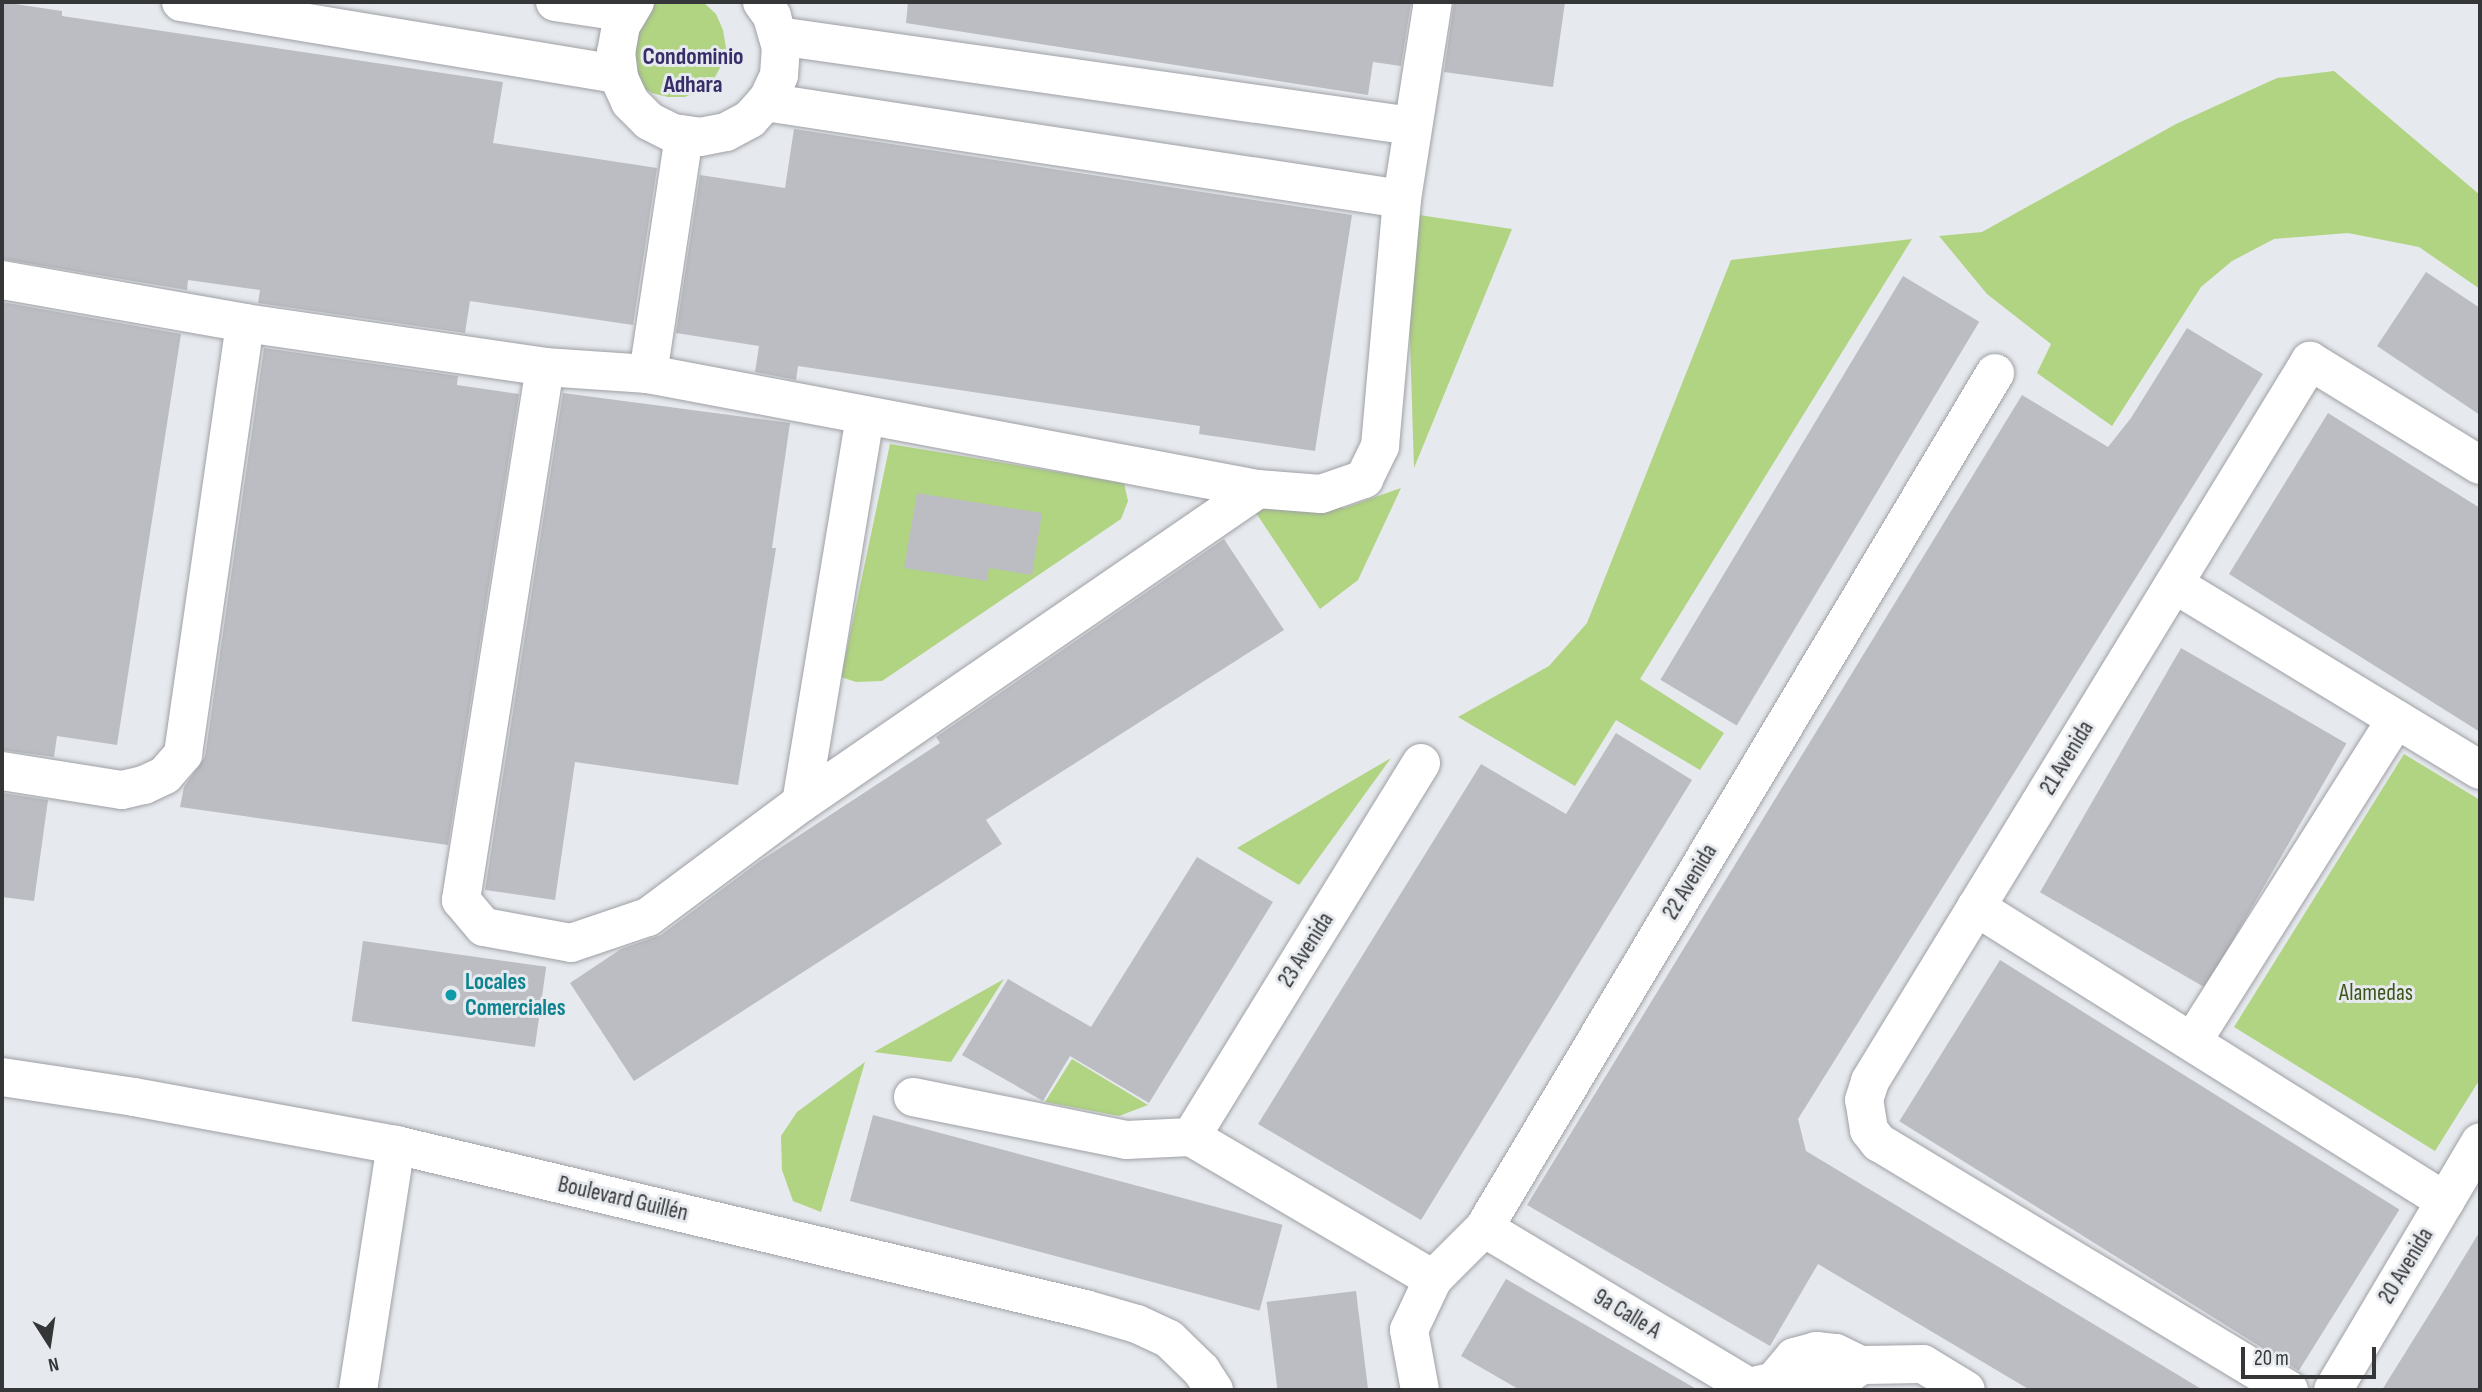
<!DOCTYPE html>
<html>
<head>
<meta charset="utf-8">
<style>
	body { margin:0 }
	#map { position:relative; width:2482px; height:1392px; overflow:hidden; background:#e6e9ed; font-family:"Sofia Sans Condensed",sans-serif }
	div>[style] { position:absolute }
	.green>* { inset:0; background:#b0d481 }
	.building>* { inset:0; background:#bbbdc2; transform-origin:0 0 }
	.roads { filter:drop-shadow(0 0 2px #9ea0a5) drop-shadow(0 0 2px #9ea0a5) }
	.minor>* { height:38px; margin:-19px; padding:0 19px; transform-origin:19px; border-radius:19px; background:#fff }
	.secondary>* { height:38px; margin:-19px; padding:0 19px; transform-origin:19px; border-radius:19px; background:#fff }
	.dots>* { width:19px; height:19px; translate:-50% -50%; box-sizing:border-box; border:4px solid #e6e9ed; border-radius:50% }
	span { translate:-50% -50%; white-space:nowrap; text-align:center; line-height:1.15; -webkit-text-stroke:6px #e6e9ed; paint-order:stroke }
	.street-label { font-size:23px; color:#353638 }
	.culture-label { font-size:23px; color:#0d838f; font-weight:700 }
	.left { translate:0 -50%; text-align:left }
	.park-label { font-size:23px; color:#3e5519 }
	.neighbourhood-label { font-size:24px; color:#372e69; font-weight:700 }
	.frame { position:absolute; inset:0; border:4px solid #353638; pointer-events:none }
	.north { position:absolute; left:14px; top:1308px; width:70px; height:70px; -webkit-text-stroke:5px #e6e9ed; paint-order:stroke; rotate:168deg; font-size:19px; font-weight:700; line-height:28px; text-align:center; color:#353638 }
	.north::after { content:''; display:block; margin:auto; width:24px; height:32px; background:#353638; clip-path:polygon(50% 0,100% 100%,50% 72%,0 100%) }
	.scale { position:absolute; left:2241px; top:1347px; width:135px; height:32px; box-sizing:border-box; border:4px solid #353638; border-top:0; padding-left:9px; font-size:21px; line-height:24px; white-space:nowrap; color:#353638; -webkit-text-stroke:5px #e6e9ed; paint-order:stroke }
</style>
</head>
<body>
<div id="map">
	<div class="green">
		<i style="clip-path:polygon(645px 2px,703px 2px,716px 14px,723px 30px,726px 48px,722px 64px,714px 79px,700px 90px,685px 97px,668px 97px,652px 93px,637px 84px,626px 21px)"></i>
		<i style="clip-path:polygon(2334px 71px,2480px 195px,2480px 289px,2419px 247px,2348px 233px,2274px 239px,2232px 261px,2201px 287px,2112px 426px,2037px 373px,2051px 344px,1987px 294px,1939px 236px,1982px 232px,2176px 124px,2277px 78px)"></i>
		<i style="clip-path:polygon(1406px 213px,1512px 229px,1414px 468px)"></i>
		<i style="clip-path:polygon(1912px 239px,1640px 679px,1724px 733px,1700px 770px,1616px 720px,1575px 786px,1458px 717px,1549px 666px,1587px 623px,1731px 260px)"></i>
		<i style="clip-path:polygon(890px 444px,1124px 483px,1128px 501px,1121px 519px,882px 681px,856px 682px,841px 677px)"></i>
		<i style="clip-path:polygon(1401px 488px,1358px 580px,1320px 609px,1252px 507px,1316px 500px,1344px 508px)"></i>
		<i style="clip-path:polygon(2404px 754px,2480px 800px,2480px 1079px,2435px 1151px,2234px 1027px)"></i>
		<i style="clip-path:polygon(1391px 758px,1299px 885px,1237px 848px)"></i>
		<i style="clip-path:polygon(1004px 979px,951px 1062px,874px 1052px)"></i>
		<i style="clip-path:polygon(1072px 1059px,1148px 1105px,1119px 1116px,1045px 1102px)"></i>
		<i style="clip-path:polygon(865px 1062px,821px 1212px,793px 1201px,782px 1170px,781px 1136px,797px 1112px)"></i>
	</div>
	<div class="building">
		<i style="clip-path:polygon(2px 2px,62px 11px,62px 16px,503px 82px,493px 143px,657px 168px,633px 325px,470px 301px,465px 333px,258px 303px,260px 290px,188px 280px,187px 290px,2px 259px)"></i>
		<i style="clip-path:polygon(908px 2px,1411px 2px,1401px 66px,1373px 62px,1368px 95px,906px 23px)"></i>
		<i style="clip-path:polygon(1454px 2px,1565px 2px,1553px 87px,1444px 72px)"></i>
		<i style="clip-path:polygon(794px 129px,1352px 215px,1315px 451px,1199px 434px,1200px 426px,798px 366px,796px 380px,755px 372px,759px 346px,676px 333px,700px 175px,785px 188px)"></i>
		<i style="clip-path:polygon(2426px 272px,2480px 308px,2480px 415px,2377px 346px)"></i>
		<i style="left:1903px;top:276px;width:89px;height:471px;rotate:31deg"></i>
		<i style="clip-path:polygon(2px 302px,181px 334px,117px 745px,57px 736px,54px 757px,2px 750px)"></i>
		<i style="clip-path:polygon(2187px 328px,2263px 374px,1798px 1119px,1806px 1151px,2203px 1390px,2030px 1390px,1818px 1264px,1770px 1346px,1527px 1205px,2022px 395px,2108px 447px,2131px 418px)"></i>
		<i style="clip-path:polygon(264px 348px,458px 376px,457px 385px,519px 394px,448px 845px,180px 807px,184px 787px,205px 757px)"></i>
		<i style="clip-path:polygon(563px 393px,790px 423px,772px 548px,776px 548px,738px 785px,575px 762px,555px 900px,485px 890px)"></i>
		<i style="clip-path:polygon(2328px 413px,2480px 508px,2480px 732px,2229px 574px)"></i>
		<i style="clip-path:polygon(917px 493px,1042px 513px,1032px 575px,989px 568px,987px 581px,904px 568px)"></i>
		<i style="clip-path:polygon(1224px 539px,1284px 630px,986px 820px,1002px 844px,634px 1081px,570px 983px,621px 949px,661px 935px,760px 861px,940px 743px,936px 737px)"></i>
		<i style="left:2181px;top:648px;width:191px;height:282px;rotate:30deg"></i>
		<i style="clip-path:polygon(1616px 733px,1692px 780px,1421px 1220px,1258px 1124px,1481px 764px,1566px 814px)"></i>
		<i style="clip-path:polygon(2px 793px,48px 800px,34px 901px,2px 897px)"></i>
		<i style="clip-path:polygon(1197px 857px,1273px 902px,1149px 1103px,1070px 1056px,1043px 1101px,962px 1055px,1008px 979px,1091px 1027px)"></i>
		<i style="left:363px;top:941px;width:185px;height:81px;rotate:8deg"></i>
		<i style="left:2000px;top:960px;width:471px;height:190px;rotate:32deg"></i>
		<i style="left:873px;top:1115px;width:424px;height:89px;rotate:15deg"></i>
		<i style="clip-path:polygon(2480px 1231px,2480px 1390px,2382px 1390px,2435px 1305px)"></i>
		<i style="clip-path:polygon(1506px 1279px,1577px 1320px,1698px 1390px,1520px 1390px,1461px 1356px)"></i>
		<i style="left:1356px;top:1291px;width:100px;height:90px;rotate:83deg"></i>
	</div>
	<div class="roads">
		<div class="minor">
			<i style="left:181px;top:2px;width:443px;rotate:9.4deg"></i>
			<i style="left:555px;top:2px;width:74px;rotate:8.6deg"></i>
			<i style="left:635px;top:2px;width:27px;rotate:121deg"></i>
			<i style="left:621px;top:25px;width:27px;rotate:100deg"></i>
			<i style="left:616px;top:52px;width:26px;rotate:83deg"></i>
			<i style="left:619px;top:78px;width:26px;rotate:65deg"></i>
			<i style="left:630px;top:102px;width:27px;rotate:45deg"></i>
			<i style="left:649px;top:121px;width:27px;rotate:27deg"></i>
			<i style="left:673px;top:133px;width:27px;rotate:8deg"></i>
			<i style="left:700px;top:137px;width:26px;rotate:-11deg"></i>
			<i style="left:726px;top:132px;width:27px;rotate:-28deg"></i>
			<i style="left:750px;top:119px;width:27px;rotate:-48deg"></i>
			<i style="left:768px;top:99px;width:26px;rotate:-65deg"></i>
			<i style="left:779px;top:75px;width:27px;rotate:-86deg"></i>
			<i style="left:781px;top:48px;width:33px;rotate:-106deg"></i>
			<i style="left:772px;top:16px;width:17px;rotate:-126deg"></i>
			<i style="left:778px;top:36px;width:640px;rotate:8.08deg"></i>
			<i style="left:765px;top:102px;width:644px;rotate:8.66deg"></i>
			<i style="left:2px;top:280px;width:247px;rotate:10deg"></i>
			<i style="left:245px;top:323px;width:303px;rotate:8.3deg"></i>
			<i style="left:545px;top:367px;width:103px;rotate:3.9deg"></i>
			<i style="left:648px;top:374px;width:621px;rotate:10.68deg"></i>
			<i style="left:1258px;top:489px;width:63px;rotate:4.5deg"></i>
			<i style="left:1321px;top:494px;width:46px;rotate:-19.2deg"></i>
			<i style="left:1364px;top:479px;width:37px;rotate:-64deg"></i>
			<i style="left:1380px;top:446px;width:248px;rotate:-84.9deg"></i>
			<i style="left:1402px;top:199px;width:199px;rotate:-81.1deg"></i>
			<i style="left:545px;top:367px;width:540px;rotate:98.96deg"></i>
			<i style="left:461px;top:900px;width:35px;rotate:50deg"></i>
			<i style="left:484px;top:927px;width:88px;rotate:10.4deg"></i>
			<i style="left:571px;top:943px;width:81px;rotate:-18.7deg"></i>
			<i style="left:648px;top:917px;width:191px;rotate:-36.7deg"></i>
			<i style="left:801px;top:803px;width:554px;rotate:-34.49deg"></i>
			<i style="left:648px;top:374px;width:242px;rotate:-81.4deg"></i>
			<i style="left:2174px;top:584px;width:358px;rotate:31.3deg"></i>
			<i style="left:2px;top:771px;width:121px;rotate:9deg"></i>
			<i style="left:122px;top:790px;width:23px;rotate:-13deg"></i>
			<i style="left:144px;top:785px;width:23px;rotate:-25deg"></i>
			<i style="left:165px;top:775px;width:28px;rotate:-49deg"></i>
			<i style="left:183px;top:754px;width:435px;rotate:-81.8deg"></i>
			<i style="left:801px;top:803px;width:393px;rotate:-80.6deg"></i>
			<i style="left:1976px;top:907px;width:554px;rotate:32.08deg"></i>
			<i style="left:2192px;top:1042px;width:382px;rotate:-57.7deg"></i>
			<i style="left:913px;top:1097px;width:217px;rotate:11.4deg"></i>
			<i style="left:1126px;top:1140px;width:65px;rotate:-2.6deg"></i>
			<i style="left:1191px;top:1137px;width:281px;rotate:30.4deg"></i>
			<i style="left:1191px;top:1137px;width:439px;rotate:-58.4deg"></i>
			<i style="left:1484px;top:1228px;width:309px;rotate:31deg"></i>
			<i style="left:1749px;top:1387px;width:26px;rotate:-13deg"></i>
			<i style="left:1774px;top:1381px;width:28px;rotate:18deg"></i>
			<i style="left:1774px;top:1381px;width:31px;rotate:-50deg"></i>
			<i style="left:1794px;top:1357px;width:23px;rotate:-15deg"></i>
			<i style="left:1816px;top:1351px;width:20px;rotate:6deg"></i>
			<i style="left:1836px;top:1353px;width:28px;rotate:26deg"></i>
			<i style="left:1861px;top:1365px;width:62px;rotate:-0.9deg"></i>
			<i style="left:1923px;top:1364px;width:50px;rotate:31.2deg"></i>
			<i style="left:358px;top:1390px;width:248px;rotate:-81.2deg"></i>
			<i style="left:1420px;top:1390px;width:61px;rotate:-100.4deg"></i>
			<i style="left:1409px;top:1330px;width:56px;rotate:-64.8deg"></i>
			<i style="left:1433px;top:1279px;width:72px;rotate:-45deg"></i>
			<i style="left:1484px;top:1228px;width:996px;rotate:-59.13deg"></i>
			<i style="left:1806px;top:1390px;width:30px;rotate:-12deg"></i>
			<i style="left:1835px;top:1384px;width:32px;rotate:-36deg"></i>
			<i style="left:2289px;top:1390px;width:479px;rotate:-148.9deg"></i>
			<i style="left:1879px;top:1143px;width:16px;rotate:-128deg"></i>
			<i style="left:1869px;top:1130px;width:30px;rotate:-99deg"></i>
			<i style="left:1864px;top:1100px;width:20px;rotate:-72deg"></i>
			<i style="left:1870px;top:1081px;width:844px;rotate:-58.57deg"></i>
			<i style="left:2310px;top:361px;width:199px;rotate:31.5deg"></i>
			<i style="left:2333px;top:1390px;width:288px;rotate:-59.3deg"></i>
		</div>
		<div class="secondary">
			<i style="left:2px;top:1077px;width:134px;rotate:8.6deg"></i>
			<i style="left:134px;top:1097px;width:266px;rotate:10.4deg"></i>
			<i style="left:396px;top:1145px;width:708px;rotate:13.39deg"></i>
			<i style="left:1085px;top:1309px;width:54px;rotate:16.1deg"></i>
			<i style="left:1137px;top:1324px;width:35px;rotate:25deg"></i>
			<i style="left:1169px;top:1339px;width:45px;rotate:44.1deg"></i>
			<i style="left:1201px;top:1370px;width:24px;rotate:57deg"></i>
		</div>
	</div>
	<div class="dots">
		<i style="left:451px;top:995px;background:#0f9aa8"></i>
	</div>
	<div class="street-label">
		<span style="left:2067px;top:758px;rotate:-59deg">21 Avenida</span>
		<span style="left:1690px;top:882px;rotate:-59deg">22 Avenida</span>
		<span style="left:1306px;top:950px;rotate:-58deg">23 Avenida</span>
		<span style="left:623px;top:1199px;rotate:13deg">Boulevard Guillén</span>
		<span style="left:2406px;top:1266px;rotate:-59deg">20 Avenida</span>
		<span style="left:1627px;top:1314px;rotate:31deg">9a Calle A</span>
	</div>
	<div class="culture-label">
		<span class="left" style="left:465px;top:995px">Locales<br>Comerciales</span>
	</div>
	<div class="park-label">
		<span style="left:2376px;top:993px">Alamedas</span>
	</div>
	<div class="neighbourhood-label">
		<span style="left:693px;top:71px">Condominio<br>Adhara</span>
	</div>
	<div class="frame"></div>
	<div class="north">N</div>
	<div class="scale">20 m</div>
</div>
</body>
</html>
